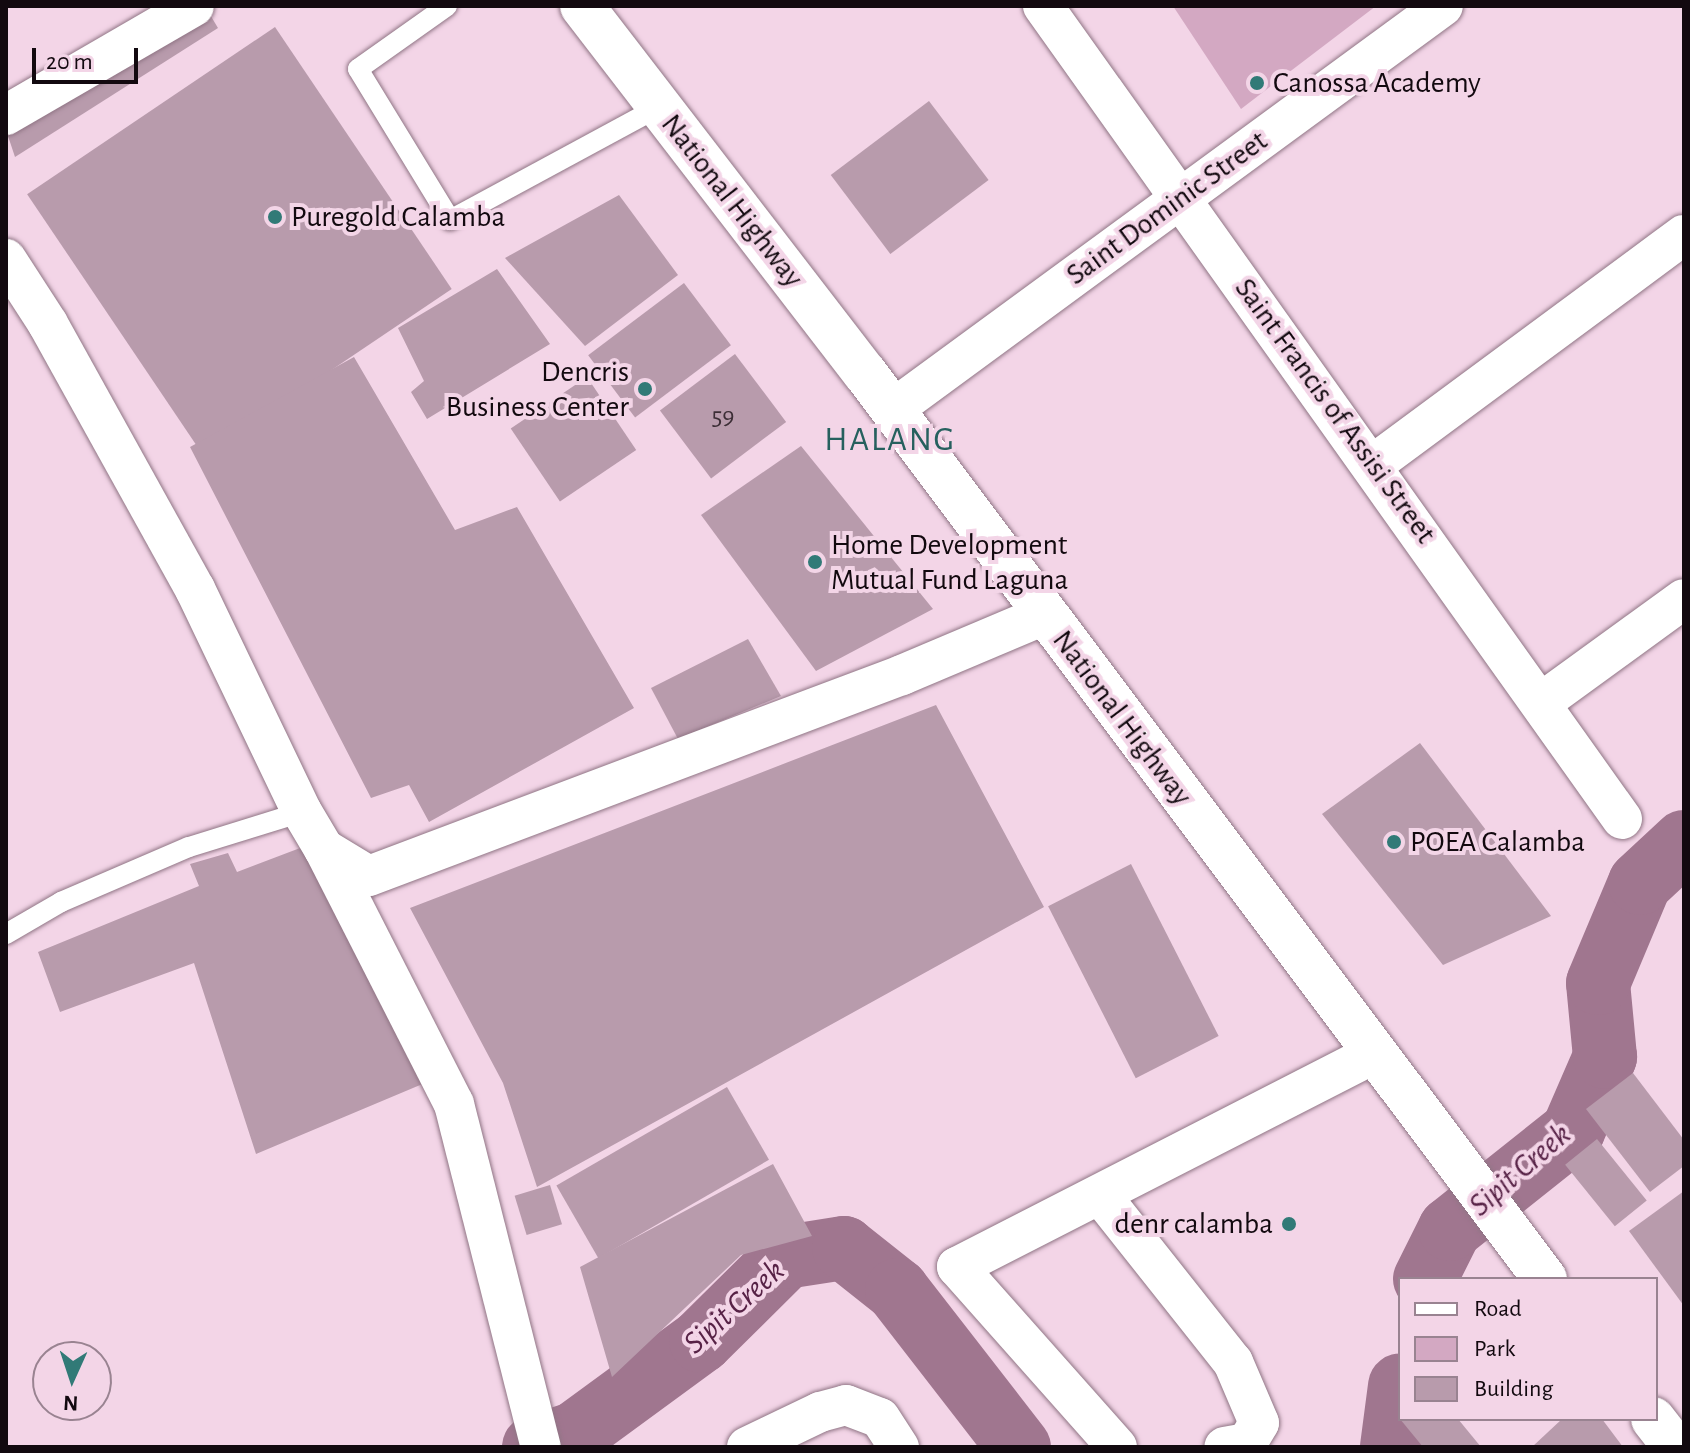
<!DOCTYPE html>
<html>
<head>
<meta charset="utf-8">
<style>
	body { margin:0 }
	#map { position:relative; width:1690px; height:1453px; overflow:hidden; background:#f3d5e7; font-family:"Alegreya Sans",sans-serif }
	div>[style] { position:absolute }
	.green>* { inset:0; background:#d3a8c2 }
	.river>* { height:64px; margin:-32px; padding:0 32px; transform-origin:32px; border-radius:32px; background:#a0768f }
	.building>* { inset:0; background:#b89bac; transform-origin:0 0 }
	.roads { filter:drop-shadow(0 0 2px #907585) drop-shadow(0 0 2px #907585) }
	.lane>* { height:20px; margin:-10px; padding:0 10px; transform-origin:10px; border-radius:10px; background:#fff }
	.street>* { height:40px; margin:-20px; padding:0 20px; transform-origin:20px; border-radius:20px; background:#fff }
	.primary>* { height:44px; margin:-22px; padding:0 22px; transform-origin:22px; border-radius:22px; background:#fff }
	.dots>* { width:22px; height:22px; translate:-50% -50%; box-sizing:border-box; border:4px solid #f3d5e7; border-radius:50% }
	span { translate:-50% -50%; white-space:nowrap; text-align:center; line-height:1.15; -webkit-text-stroke:8px #f3d5e7; paint-order:stroke }
	.number-label { font-size:26px; color:#3c2e36 }
	.number-label span { -webkit-text-stroke-width:0 }
	.poi-label { font-size:30px; color:#12090f }
	.left { translate:0 -50%; text-align:left }
	.right { translate:-100% -50%; text-align:right }
	.street-label { font-size:30px; color:#12090f }
	.water-label { font-size:32px; color:#572246; font-style:italic }
	.quarter-label { font-size:34px; color:#26605e; letter-spacing:2px }
	.frame { position:absolute; inset:0; border:8px solid #12090f; pointer-events:none }
	.legend { position:absolute; left:1398px; top:1277px; width:260px; height:144px; box-sizing:border-box; background:#f3d5e7; border:2px solid #998391; margin:0; padding:10px 14px; list-style:none; font-size:24px; color:#12090f }
	.legend li { display:flex; align-items:center; gap:16px; height:40px }
	.legend b { width:40px; border:2px solid #998391 }
	.north { position:absolute; left:32px; top:1341px; width:80px; height:80px; box-sizing:border-box; background:#f3d5e7; border:2px solid #998391; border-radius:50%; rotate:183deg; font-size:22px; font-weight:700; line-height:32px; text-align:center; color:#12090f }
	.north::after { content:''; display:block; margin:auto; width:28px; height:36px; background:#317a77; clip-path:polygon(50% 0,100% 100%,50% 72%,0 100%) }
	.scale { position:absolute; left:32px; top:48px; width:106px; height:36px; box-sizing:border-box; border:4px solid #12090f; border-top:0; padding-left:10px; font-size:24px; line-height:28px; white-space:nowrap; color:#12090f; -webkit-text-stroke:6px #f3d5e7; paint-order:stroke }
</style>
</head>
<body>
<div id="map">
	<div class="green">
		<i style="clip-path:polygon(1173px 6px,1376px 6px,1241px 109px)"></i>
	</div>
	<div class="river">
		<i style="left:1425px;top:1279px;width:56px;rotate:-63.4deg"></i>
		<i style="left:1450px;top:1229px;width:157px;rotate:-38.5deg"></i>
		<i style="left:1573px;top:1131px;width:81px;rotate:-66.6deg"></i>
		<i style="left:1605px;top:1057px;width:74px;rotate:-95.4deg"></i>
		<i style="left:1598px;top:983px;width:108px;rotate:-67.2deg"></i>
		<i style="left:1640px;top:883px;width:60px;rotate:-43deg"></i>
		<i style="left:534px;top:1447px;width:42px;rotate:-18deg"></i>
		<i style="left:574px;top:1434px;width:157px;rotate:-36.2deg"></i>
		<i style="left:701px;top:1341px;width:120px;rotate:-44.7deg"></i>
		<i style="left:786px;top:1257px;width:59px;rotate:-8.8deg"></i>
		<i style="left:844px;top:1248px;width:68px;rotate:38.4deg"></i>
		<i style="left:897px;top:1290px;width:199px;rotate:52.2deg"></i>
		<i style="left:1392px;top:1447px;width:62px;rotate:-82.5deg"></i>
	</div>
	<div class="building">
		<i style="clip-path:polygon(206px 8px,218px 28px,15px 157px,6px 130px)"></i>
		<i style="left:275px;top:27px;width:316px;height:299px;rotate:56deg"></i>
		<i style="left:929px;top:101px;width:99px;height:123px;rotate:53deg"></i>
		<i style="clip-path:polygon(619px 195px,678px 275px,585px 346px,505px 258px)"></i>
		<i style="clip-path:polygon(497px 269px,550px 344px,427px 419px,411px 392px,424px 381px,398px 328px)"></i>
		<i style="left:684px;top:283px;width:78px;height:120px;rotate:53deg"></i>
		<i style="left:735px;top:354px;width:85px;height:94px;rotate:53deg"></i>
		<i style="clip-path:polygon(354px 357px,455px 530px,517px 507px,634px 708px,429px 822px,409px 785px,371px 798px,190px 447px)"></i>
		<i style="left:587px;top:377px;width:88px;height:92px;rotate:56deg"></i>
		<i style="clip-path:polygon(801px 446px,933px 609px,816px 671px,701px 515px)"></i>
		<i style="clip-path:polygon(748px 639px,781px 696px,678px 739px,651px 688px)"></i>
		<i style="clip-path:polygon(936px 705px,1044px 907px,537px 1187px,503px 1083px,410px 908px)"></i>
		<i style="clip-path:polygon(1420px 743px,1551px 916px,1443px 965px,1322px 814px)"></i>
		<i style="clip-path:polygon(308px 845px,432px 1080px,256px 1154px,194px 963px,60px 1012px,38px 952px,199px 886px,190px 864px,228px 853px,237px 872px)"></i>
		<i style="left:1131px;top:864px;width:193px;height:93px;rotate:63deg"></i>
		<i style="clip-path:polygon(1633px 1073px,1684px 1140px,1684px 1166px,1650px 1192px,1586px 1109px)"></i>
		<i style="left:727px;top:1087px;width:84px;height:197px;rotate:60deg"></i>
		<i style="left:1597px;top:1139px;width:79px;height:41px;rotate:51deg"></i>
		<i style="clip-path:polygon(773px 1164px,812px 1236px,741px 1255px,612px 1377px,580px 1267px)"></i>
		<i style="left:550px;top:1185px;width:41px;height:37px;rotate:73deg"></i>
		<i style="clip-path:polygon(1684px 1191px,1684px 1306px,1629px 1231px)"></i>
		<i style="clip-path:polygon(1400px 1419px,1458px 1419px,1481px 1447px,1423px 1447px)"></i>
		<i style="clip-path:polygon(1562px 1419px,1602px 1419px,1623px 1447px,1532px 1447px)"></i>
	</div>
	<div class="roads">
		<div class="lane">
			<i style="left:447px;top:6px;width:109px;rotate:144.7deg"></i>
			<i style="left:358px;top:69px;width:177px;rotate:58.6deg"></i>
			<i style="left:450px;top:220px;width:238px;rotate:-28.4deg"></i>
			<i style="left:6px;top:934px;width:64px;rotate:-30.2deg"></i>
			<i style="left:61px;top:902px;width:139px;rotate:-23.3deg"></i>
			<i style="left:189px;top:847px;width:118px;rotate:-17.2deg"></i>
		</div>
		<div class="street">
			<i style="left:1043px;top:6px;width:998px;rotate:54.54deg"></i>
			<i style="left:6px;top:115px;width:217px;rotate:-30.1deg"></i>
			<i style="left:6px;top:259px;width:77px;rotate:57.1deg"></i>
			<i style="left:48px;top:324px;width:303px;rotate:61deg"></i>
			<i style="left:195px;top:589px;width:247px;rotate:64.4deg"></i>
			<i style="left:302px;top:812px;width:43px;rotate:59.3deg"></i>
			<i style="left:324px;top:849px;width:52px;rotate:31deg"></i>
			<i style="left:369px;top:876px;width:570px;rotate:-20.66deg"></i>
			<i style="left:902px;top:675px;width:154px;rotate:-22.9deg"></i>
			<i style="left:892px;top:410px;width:683px;rotate:-36.25deg"></i>
			<i style="left:1374px;top:464px;width:385px;rotate:-36.5deg"></i>
			<i style="left:1542px;top:702px;width:175px;rotate:-36deg"></i>
			<i style="left:324px;top:849px;width:286px;rotate:63deg"></i>
			<i style="left:454px;top:1104px;width:354px;rotate:75.8deg"></i>
			<i style="left:1102px;top:1197px;width:211px;rotate:51.6deg"></i>
			<i style="left:1233px;top:1362px;width:66px;rotate:66.9deg"></i>
			<i style="left:1259px;top:1423px;width:23px;rotate:121deg"></i>
			<i style="left:1247px;top:1443px;width:23px;rotate:170deg"></i>
			<i style="left:747px;top:1447px;width:81px;rotate:-25.6deg"></i>
			<i style="left:820px;top:1412px;width:27px;rotate:-15deg"></i>
			<i style="left:846px;top:1405px;width:36px;rotate:21deg"></i>
			<i style="left:880px;top:1418px;width:35px;rotate:57deg"></i>
			<i style="left:1117px;top:1447px;width:241px;rotate:-131.6deg"></i>
			<i style="left:957px;top:1267px;width:470px;rotate:-27.1deg"></i>
		</div>
		<div class="primary">
			<i style="left:582px;top:6px;width:463px;rotate:52.4deg"></i>
			<i style="left:865px;top:373px;width:1133px;rotate:53.11deg"></i>
			<i style="left:1653px;top:1419px;width:36px;rotate:52deg"></i>
		</div>
	</div>
	<div class="dots">
		<i style="left:1257px;top:83px;background:#317a77"></i>
		<i style="left:275px;top:217px;background:#317a77"></i>
		<i style="left:645px;top:389px;background:#317a77"></i>
		<i style="left:815px;top:562px;background:#317a77"></i>
		<i style="left:1394px;top:842px;background:#317a77"></i>
		<i style="left:1289px;top:1224px;background:#317a77"></i>
	</div>
	<div class="number-label">
		<span style="left:723px;top:417px">59</span>
	</div>
	<div class="poi-label">
		<span class="left" style="left:1273px;top:83px">Canossa Academy</span>
		<span class="left" style="left:291px;top:217px">Puregold Calamba</span>
		<span class="right" style="left:629px;top:389px">Dencris<br>Business Center</span>
		<span class="left" style="left:831px;top:562px">Home Development<br>Mutual Fund Laguna</span>
		<span class="left" style="left:1410px;top:842px">POEA Calamba</span>
		<span class="right" style="left:1273px;top:1224px">denr calamba</span>
	</div>
	<div class="street-label">
		<span style="left:732px;top:201px;rotate:52deg">National Highway</span>
		<span style="left:1167px;top:208px;rotate:-36deg">Saint Dominic Street</span>
		<span style="left:1335px;top:411px;rotate:54deg">Saint Francis of Assisi Street</span>
		<span style="left:1122px;top:718px;rotate:53deg">National Highway</span>
	</div>
	<div class="water-label">
		<span style="left:1520px;top:1170px;rotate:-41deg">Sipit Creek</span>
		<span style="left:734px;top:1307px;rotate:-42deg">Sipit Creek</span>
	</div>
	<div class="quarter-label">
		<span style="left:890px;top:441px">HALANG</span>
	</div>
	<div class="frame"></div>
	<ul class="legend">
	<li><b style="height:10px;background:#fff"></b>Road</li>
	<li><b style="height:22px;background:#d3a8c2"></b>Park</li>
	<li><b style="height:22px;background:#b89bac"></b>Building</li>
	</ul>
	<div class="north">N</div>
	<div class="scale">20 m</div>
</div>
</body>
</html>
